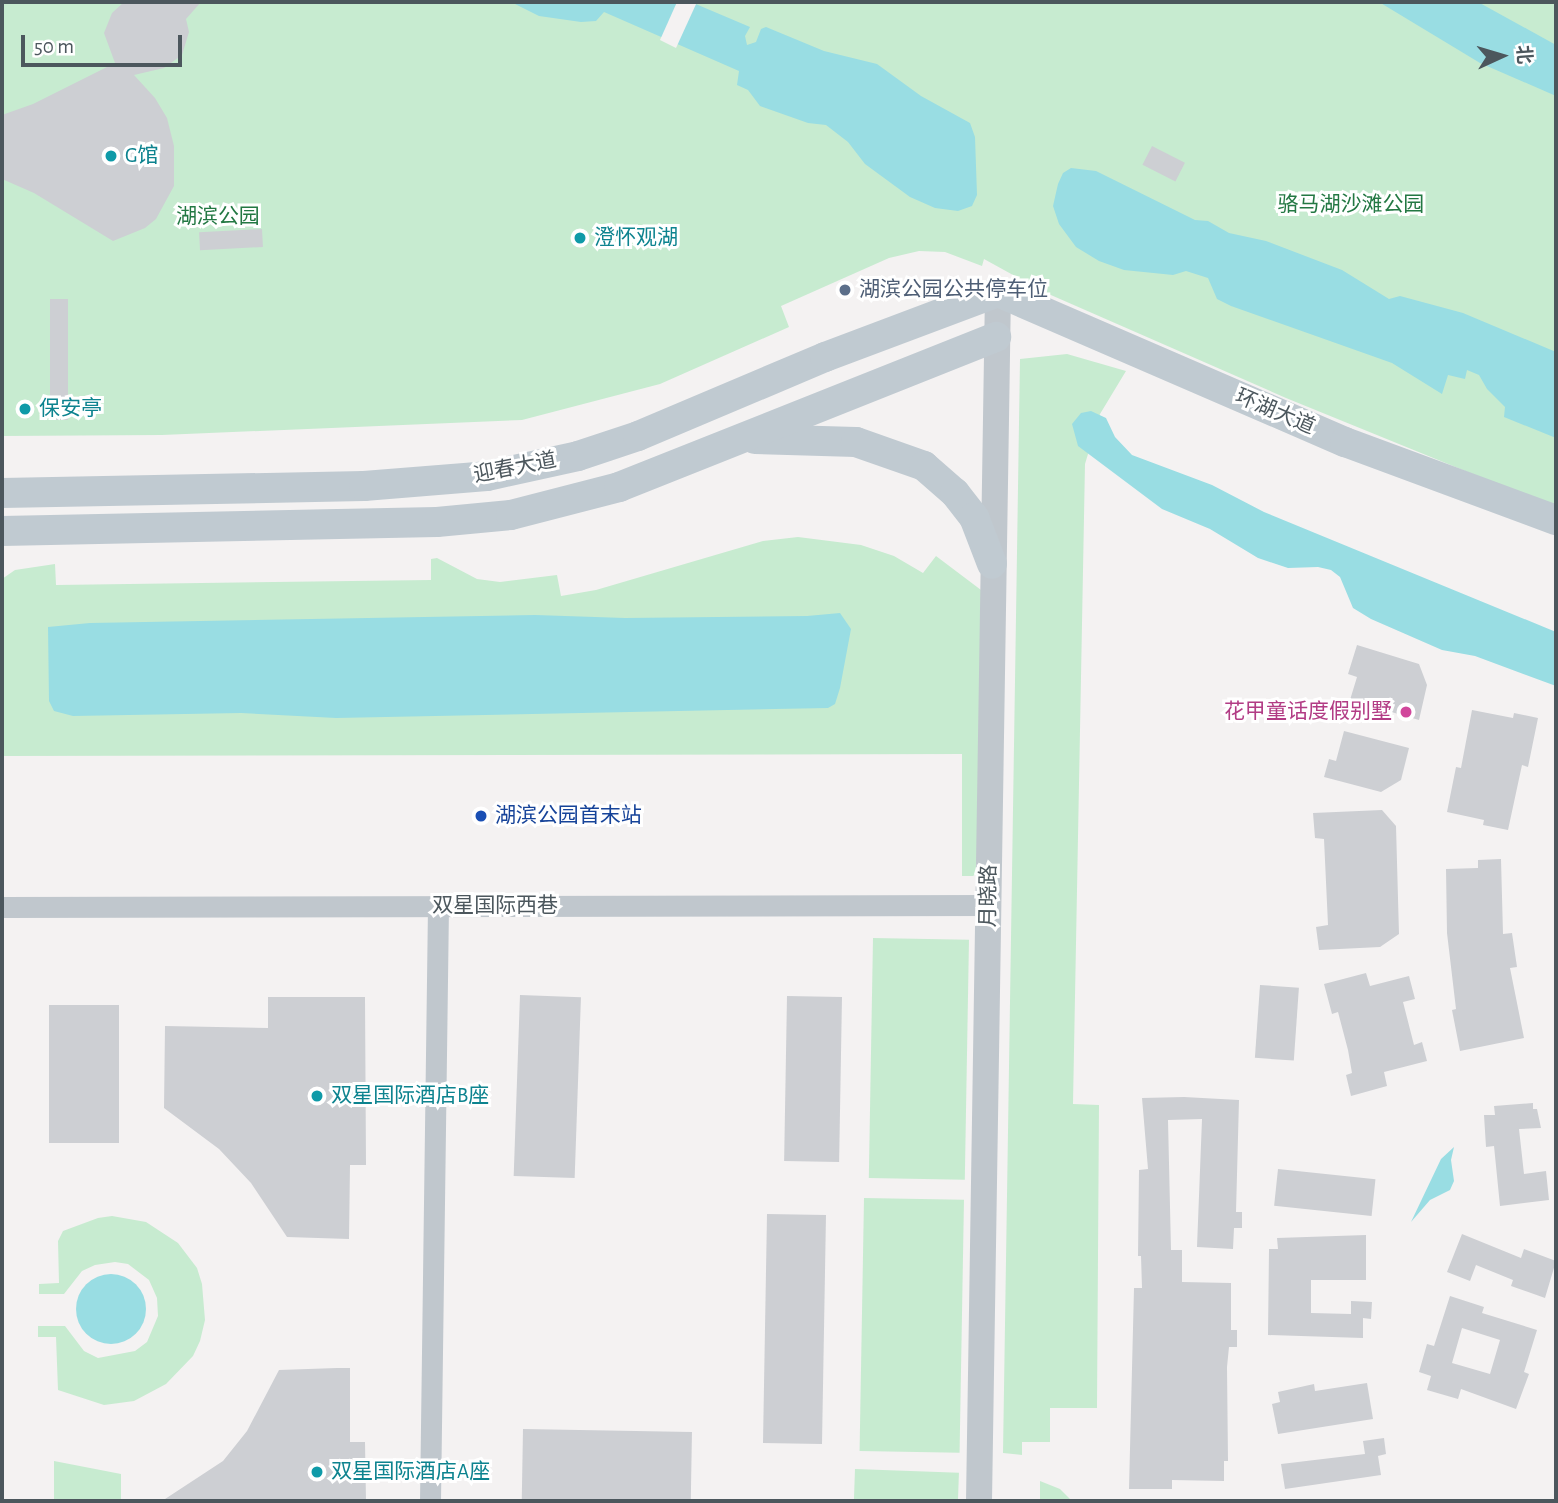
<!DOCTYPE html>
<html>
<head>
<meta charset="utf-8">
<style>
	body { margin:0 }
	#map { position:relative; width:1558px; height:1503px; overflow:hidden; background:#f4f2f2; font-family:"Alegreya Sans","Noto Sans SC",sans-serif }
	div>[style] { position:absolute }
	.green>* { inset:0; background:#c7ebd0; transform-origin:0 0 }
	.water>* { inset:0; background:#99dde3 }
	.round { border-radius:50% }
	.pier>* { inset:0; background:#f4f2f2 }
	.building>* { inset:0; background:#cdcfd3; transform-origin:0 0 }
	.minor>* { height:21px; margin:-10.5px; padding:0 10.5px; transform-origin:10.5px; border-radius:10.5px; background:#c0c7cd }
	.tertiary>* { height:26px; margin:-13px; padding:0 13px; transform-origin:13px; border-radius:13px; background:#c0c7cd }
	.secondary>* { height:30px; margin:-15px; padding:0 15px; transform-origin:15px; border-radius:15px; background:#c0cad1 }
	.dots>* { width:19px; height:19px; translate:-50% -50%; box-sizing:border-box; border:4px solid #fff; border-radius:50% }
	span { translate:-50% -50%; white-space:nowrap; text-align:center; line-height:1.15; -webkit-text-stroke:6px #fff; paint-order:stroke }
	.culture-label { font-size:21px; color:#0d838f }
	.left { translate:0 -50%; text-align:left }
	.park-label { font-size:21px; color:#237843 }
	.service-label { font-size:21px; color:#4e5e75 }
	.street-label { font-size:21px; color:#4c575d }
	.hotel-label { font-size:21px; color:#b23c85 }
	.right { translate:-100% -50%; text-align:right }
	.transit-label { font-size:21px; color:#164399 }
	.frame { position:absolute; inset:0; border:4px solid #4c575d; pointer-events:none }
	.north { position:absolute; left:1467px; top:21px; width:70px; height:70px; -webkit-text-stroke:5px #fff; paint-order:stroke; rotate:86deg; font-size:19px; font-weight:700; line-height:28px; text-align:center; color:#4c575d }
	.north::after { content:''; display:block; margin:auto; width:24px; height:32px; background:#4c575d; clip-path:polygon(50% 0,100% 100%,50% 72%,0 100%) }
	.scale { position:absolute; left:21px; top:35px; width:161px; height:32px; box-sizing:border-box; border:4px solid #4c575d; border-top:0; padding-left:9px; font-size:21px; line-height:24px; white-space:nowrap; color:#4c575d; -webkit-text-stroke:5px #fff; paint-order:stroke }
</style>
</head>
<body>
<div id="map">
	<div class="green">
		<i style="clip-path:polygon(2px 2px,1556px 2px,1556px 508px,1286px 398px,1044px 292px,984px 259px,982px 266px,945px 252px,919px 251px,889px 258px,781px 306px,789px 327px,660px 384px,522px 420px,162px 435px,2px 436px)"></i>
		<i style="clip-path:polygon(1067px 354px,1126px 371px,1100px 414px,1085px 464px,1073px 1104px,1099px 1105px,1097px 1408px,1050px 1408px,1050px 1442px,1022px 1442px,1022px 1455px,1003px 1453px,1020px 359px)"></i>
		<i style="clip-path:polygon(798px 537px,861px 545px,894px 556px,923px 573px,936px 556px,985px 593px,979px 872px,973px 876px,962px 876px,962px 754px,2px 756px,2px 579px,15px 570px,55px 564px,56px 585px,431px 580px,431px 559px,437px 558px,477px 579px,500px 582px,557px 575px,561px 596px,596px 590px,763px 541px)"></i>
		<i style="left:873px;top:938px;width:96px;height:240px;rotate:1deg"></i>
		<i style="left:864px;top:1198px;width:100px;height:253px;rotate:1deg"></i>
		<i style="clip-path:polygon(112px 1216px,146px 1222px,178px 1243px,197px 1268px,202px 1284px,205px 1320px,200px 1341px,193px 1356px,166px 1384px,134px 1401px,104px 1405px,58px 1390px,56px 1337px,38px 1337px,38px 1326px,65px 1326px,84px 1351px,98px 1358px,135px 1351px,147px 1342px,158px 1316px,157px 1298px,149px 1280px,128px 1264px,115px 1262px,95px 1265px,82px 1271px,64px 1294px,39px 1294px,39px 1284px,59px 1283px,58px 1241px,63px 1231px,98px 1218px)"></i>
		<i style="clip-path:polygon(54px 1461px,121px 1474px,121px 1501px,54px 1501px)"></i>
		<i style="left:855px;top:1469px;width:104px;height:32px;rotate:2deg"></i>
		<i style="clip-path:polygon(1040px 1481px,1060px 1489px,1072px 1501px,1040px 1501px)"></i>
	</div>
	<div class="water">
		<i style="clip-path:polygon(511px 2px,691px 2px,750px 27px,745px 36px,747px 45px,756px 42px,761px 29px,766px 27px,824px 51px,877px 64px,921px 96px,970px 123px,975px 137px,977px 195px,972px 206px,958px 211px,935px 208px,910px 197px,865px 164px,848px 142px,826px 125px,808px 123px,760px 106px,748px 90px,737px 85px,739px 71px,604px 12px,596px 21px,581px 22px,539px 16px)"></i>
		<i style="clip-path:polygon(1379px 2px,1478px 2px,1556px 45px,1556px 96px,1480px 63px)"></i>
		<i style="clip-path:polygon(1071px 168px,1096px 171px,1195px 220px,1208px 221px,1229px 233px,1266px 241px,1342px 270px,1389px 299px,1400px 296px,1463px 313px,1556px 352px,1556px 438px,1504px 417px,1505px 407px,1487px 389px,1479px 375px,1467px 370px,1465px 379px,1448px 375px,1442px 394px,1392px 363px,1231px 306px,1217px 299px,1208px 278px,1186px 271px,1173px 275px,1124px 270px,1099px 261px,1076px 247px,1059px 224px,1053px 206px,1058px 184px,1063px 173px)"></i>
		<i style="clip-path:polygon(1091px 411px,1106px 418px,1115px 437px,1132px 455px,1212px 485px,1264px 512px,1556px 632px,1556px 686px,1475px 656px,1442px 650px,1371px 619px,1353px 608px,1340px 577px,1331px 570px,1318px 567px,1288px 568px,1258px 558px,1210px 529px,1162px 509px,1078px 446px,1072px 424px,1081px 413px)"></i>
		<i style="clip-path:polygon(840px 613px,851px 629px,840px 688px,835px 704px,828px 708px,336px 718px,241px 713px,73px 716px,54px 711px,49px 701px,48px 627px,90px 623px,535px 615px,625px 618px,807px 616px)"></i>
		<i style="clip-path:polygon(1454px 1147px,1451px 1160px,1454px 1181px,1450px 1190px,1430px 1200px,1411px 1222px,1441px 1159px)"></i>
		<i class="round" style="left:76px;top:1274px;width:70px;height:70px"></i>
	</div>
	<div class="pier">
		<i style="clip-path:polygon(677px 2px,697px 2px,676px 48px,660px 40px)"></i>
	</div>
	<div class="building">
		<i style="clip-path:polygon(124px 2px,201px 2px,186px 19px,189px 32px,182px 55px,164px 68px,134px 75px,155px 98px,167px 118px,174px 146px,174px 186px,156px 219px,145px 228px,113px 241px,34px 193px,2px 179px,2px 115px,33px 104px,115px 63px,104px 33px,112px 13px)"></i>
		<i style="left:1152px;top:146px;width:37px;height:21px;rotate:27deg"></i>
		<i style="left:262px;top:229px;width:18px;height:63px;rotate:87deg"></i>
		<i style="left:50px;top:299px;width:18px;height:121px"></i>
		<i style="clip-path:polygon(1357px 645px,1419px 664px,1427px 685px,1419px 720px,1350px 700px,1357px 677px,1348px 674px)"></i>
		<i style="clip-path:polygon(1472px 710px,1513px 718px,1514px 713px,1538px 718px,1528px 767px,1522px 765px,1508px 830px,1483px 825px,1484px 820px,1447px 812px,1456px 767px,1461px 768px)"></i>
		<i style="clip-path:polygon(1344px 731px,1409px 748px,1401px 780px,1381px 792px,1324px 777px,1329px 759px,1336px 761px)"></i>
		<i style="clip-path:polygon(1382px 810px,1396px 826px,1399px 934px,1380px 947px,1319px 950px,1316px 927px,1328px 925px,1324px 839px,1315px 838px,1313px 813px)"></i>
		<i style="clip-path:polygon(1501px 859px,1503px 934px,1512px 933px,1517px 967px,1510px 968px,1524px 1038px,1460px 1051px,1452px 1010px,1456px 1009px,1447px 933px,1446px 869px,1478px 868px,1478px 860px)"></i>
		<i style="clip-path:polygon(1366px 973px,1370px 986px,1409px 976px,1415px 999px,1403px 1002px,1414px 1045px,1422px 1042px,1427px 1061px,1384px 1072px,1387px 1086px,1351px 1096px,1346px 1075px,1352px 1073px,1348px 1050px,1338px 1012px,1332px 1014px,1324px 984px)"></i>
		<i style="left:1260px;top:985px;width:39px;height:73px;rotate:4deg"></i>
		<i style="left:520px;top:995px;width:61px;height:181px;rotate:2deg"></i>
		<i style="left:787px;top:996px;width:55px;height:165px;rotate:1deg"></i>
		<i style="clip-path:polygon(268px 997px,365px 997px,366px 1165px,350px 1165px,349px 1239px,287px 1237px,251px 1183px,219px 1149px,164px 1108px,165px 1026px,268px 1028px)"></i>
		<i style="left:49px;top:1005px;width:70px;height:138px"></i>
		<i style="clip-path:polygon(1184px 1097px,1239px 1100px,1236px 1212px,1242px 1212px,1242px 1228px,1234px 1228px,1233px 1249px,1197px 1247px,1202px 1119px,1168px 1120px,1171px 1250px,1182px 1250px,1182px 1282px,1231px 1283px,1231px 1330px,1237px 1330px,1237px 1347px,1229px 1347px,1227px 1367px,1228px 1461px,1224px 1461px,1224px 1481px,1172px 1480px,1172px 1489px,1129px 1489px,1134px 1288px,1142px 1288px,1141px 1256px,1138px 1256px,1139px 1170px,1148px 1169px,1142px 1098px)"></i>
		<i style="clip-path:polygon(1533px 1103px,1533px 1109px,1537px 1109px,1541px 1128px,1519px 1129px,1524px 1174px,1546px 1171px,1549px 1200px,1500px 1206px,1494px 1146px,1486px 1147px,1484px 1115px,1495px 1115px,1494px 1106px)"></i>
		<i style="left:1278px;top:1169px;width:98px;height:37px;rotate:6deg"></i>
		<i style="left:767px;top:1214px;width:59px;height:229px;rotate:1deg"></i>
		<i style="clip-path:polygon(1462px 1234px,1521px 1258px,1524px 1249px,1556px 1261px,1545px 1298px,1511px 1286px,1513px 1280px,1476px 1265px,1470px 1281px,1447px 1272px)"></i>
		<i style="clip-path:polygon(1366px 1235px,1366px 1280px,1311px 1280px,1311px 1313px,1351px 1314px,1351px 1301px,1372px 1302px,1371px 1319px,1363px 1318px,1363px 1338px,1268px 1335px,1269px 1249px,1278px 1249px,1277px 1238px)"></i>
		<i style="clip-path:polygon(evenodd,1450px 1296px,1484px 1307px,1482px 1313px,1537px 1330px,1524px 1372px,1529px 1374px,1516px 1409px,1461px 1389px,1458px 1399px,1427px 1390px,1431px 1376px,1419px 1372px,1427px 1344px,1434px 1346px,1450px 1296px,1462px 1328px,1500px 1340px,1490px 1374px,1452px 1363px,1462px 1328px)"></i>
		<i style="clip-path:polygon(337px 1368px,350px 1368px,350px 1442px,365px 1442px,366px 1501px,162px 1501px,223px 1461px,247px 1431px,279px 1370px)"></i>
		<i style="clip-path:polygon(1367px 1383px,1373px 1419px,1278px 1434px,1272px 1404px,1280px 1402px,1278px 1392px,1314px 1384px,1315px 1391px)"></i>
		<i style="left:523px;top:1429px;width:169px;height:72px;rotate:1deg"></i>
		<i style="clip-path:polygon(1384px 1438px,1386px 1454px,1378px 1456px,1381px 1475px,1285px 1489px,1281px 1464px,1365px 1454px,1363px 1441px)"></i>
	</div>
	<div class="minor">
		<i style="left:2px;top:907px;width:987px;rotate:-0.12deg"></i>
		<i style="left:430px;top:1501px;width:595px;rotate:-89.23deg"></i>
	</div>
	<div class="tertiary">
		<i style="left:979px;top:1501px;width:1209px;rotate:-89.1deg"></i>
	</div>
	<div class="secondary">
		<i style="left:755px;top:439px;width:101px;rotate:1.7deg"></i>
		<i style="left:856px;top:442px;width:72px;rotate:19.4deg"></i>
		<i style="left:924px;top:466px;width:41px;rotate:41.1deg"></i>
		<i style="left:955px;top:493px;width:31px;rotate:52deg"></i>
		<i style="left:974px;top:517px;width:50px;rotate:69deg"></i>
		<i style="left:2px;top:493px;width:362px;rotate:-1.1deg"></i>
		<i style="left:364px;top:486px;width:123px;rotate:-4.6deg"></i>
		<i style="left:487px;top:476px;width:93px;rotate:-12.4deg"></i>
		<i style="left:578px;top:456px;width:63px;rotate:-18.4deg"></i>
		<i style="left:638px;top:436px;width:203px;rotate:-22.9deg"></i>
		<i style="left:825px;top:357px;width:185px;rotate:-20.6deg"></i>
		<i style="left:998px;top:292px;width:378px;rotate:23.4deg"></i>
		<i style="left:1345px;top:442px;width:225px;rotate:20.3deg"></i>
		<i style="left:2px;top:531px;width:435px;rotate:-1.2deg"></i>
		<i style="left:437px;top:522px;width:74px;rotate:-5.4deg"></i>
		<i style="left:511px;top:515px;width:112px;rotate:-14.5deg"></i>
		<i style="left:619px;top:487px;width:406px;rotate:-21.7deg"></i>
	</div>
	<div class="dots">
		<i style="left:111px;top:156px;background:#0f9aa8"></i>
		<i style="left:580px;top:238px;background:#0f9aa8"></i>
		<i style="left:845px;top:290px;background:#5c6f8a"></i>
		<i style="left:25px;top:409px;background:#0f9aa8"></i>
		<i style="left:1406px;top:712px;background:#d1479c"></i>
		<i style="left:481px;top:816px;background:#1a4fb4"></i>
		<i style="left:317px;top:1096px;background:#0f9aa8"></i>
		<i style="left:317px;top:1472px;background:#0f9aa8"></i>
	</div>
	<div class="culture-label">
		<span class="left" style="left:125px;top:156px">G馆</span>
		<span class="left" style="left:594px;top:238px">澄怀观湖</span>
		<span class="left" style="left:39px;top:409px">保安亭</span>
		<span class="left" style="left:331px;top:1096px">双星国际酒店B座</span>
		<span class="left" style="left:331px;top:1472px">双星国际酒店A座</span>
	</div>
	<div class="park-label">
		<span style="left:1351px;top:205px">骆马湖沙滩公园</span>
		<span style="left:218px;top:217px">湖滨公园</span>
	</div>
	<div class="service-label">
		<span class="left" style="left:859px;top:290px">湖滨公园公共停车位</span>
	</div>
	<div class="street-label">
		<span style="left:1275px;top:412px;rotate:23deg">环湖大道</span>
		<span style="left:515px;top:468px;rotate:-11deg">迎春大道</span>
		<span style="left:989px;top:896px;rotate:-89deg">月晓路</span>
		<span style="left:495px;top:906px">双星国际西巷</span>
	</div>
	<div class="hotel-label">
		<span class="right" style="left:1392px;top:712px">花甲童话度假别墅</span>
	</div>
	<div class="transit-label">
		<span class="left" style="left:495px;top:816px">湖滨公园首末站</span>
	</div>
	<div class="frame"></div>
	<div class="north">北</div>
	<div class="scale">50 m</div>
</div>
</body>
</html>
